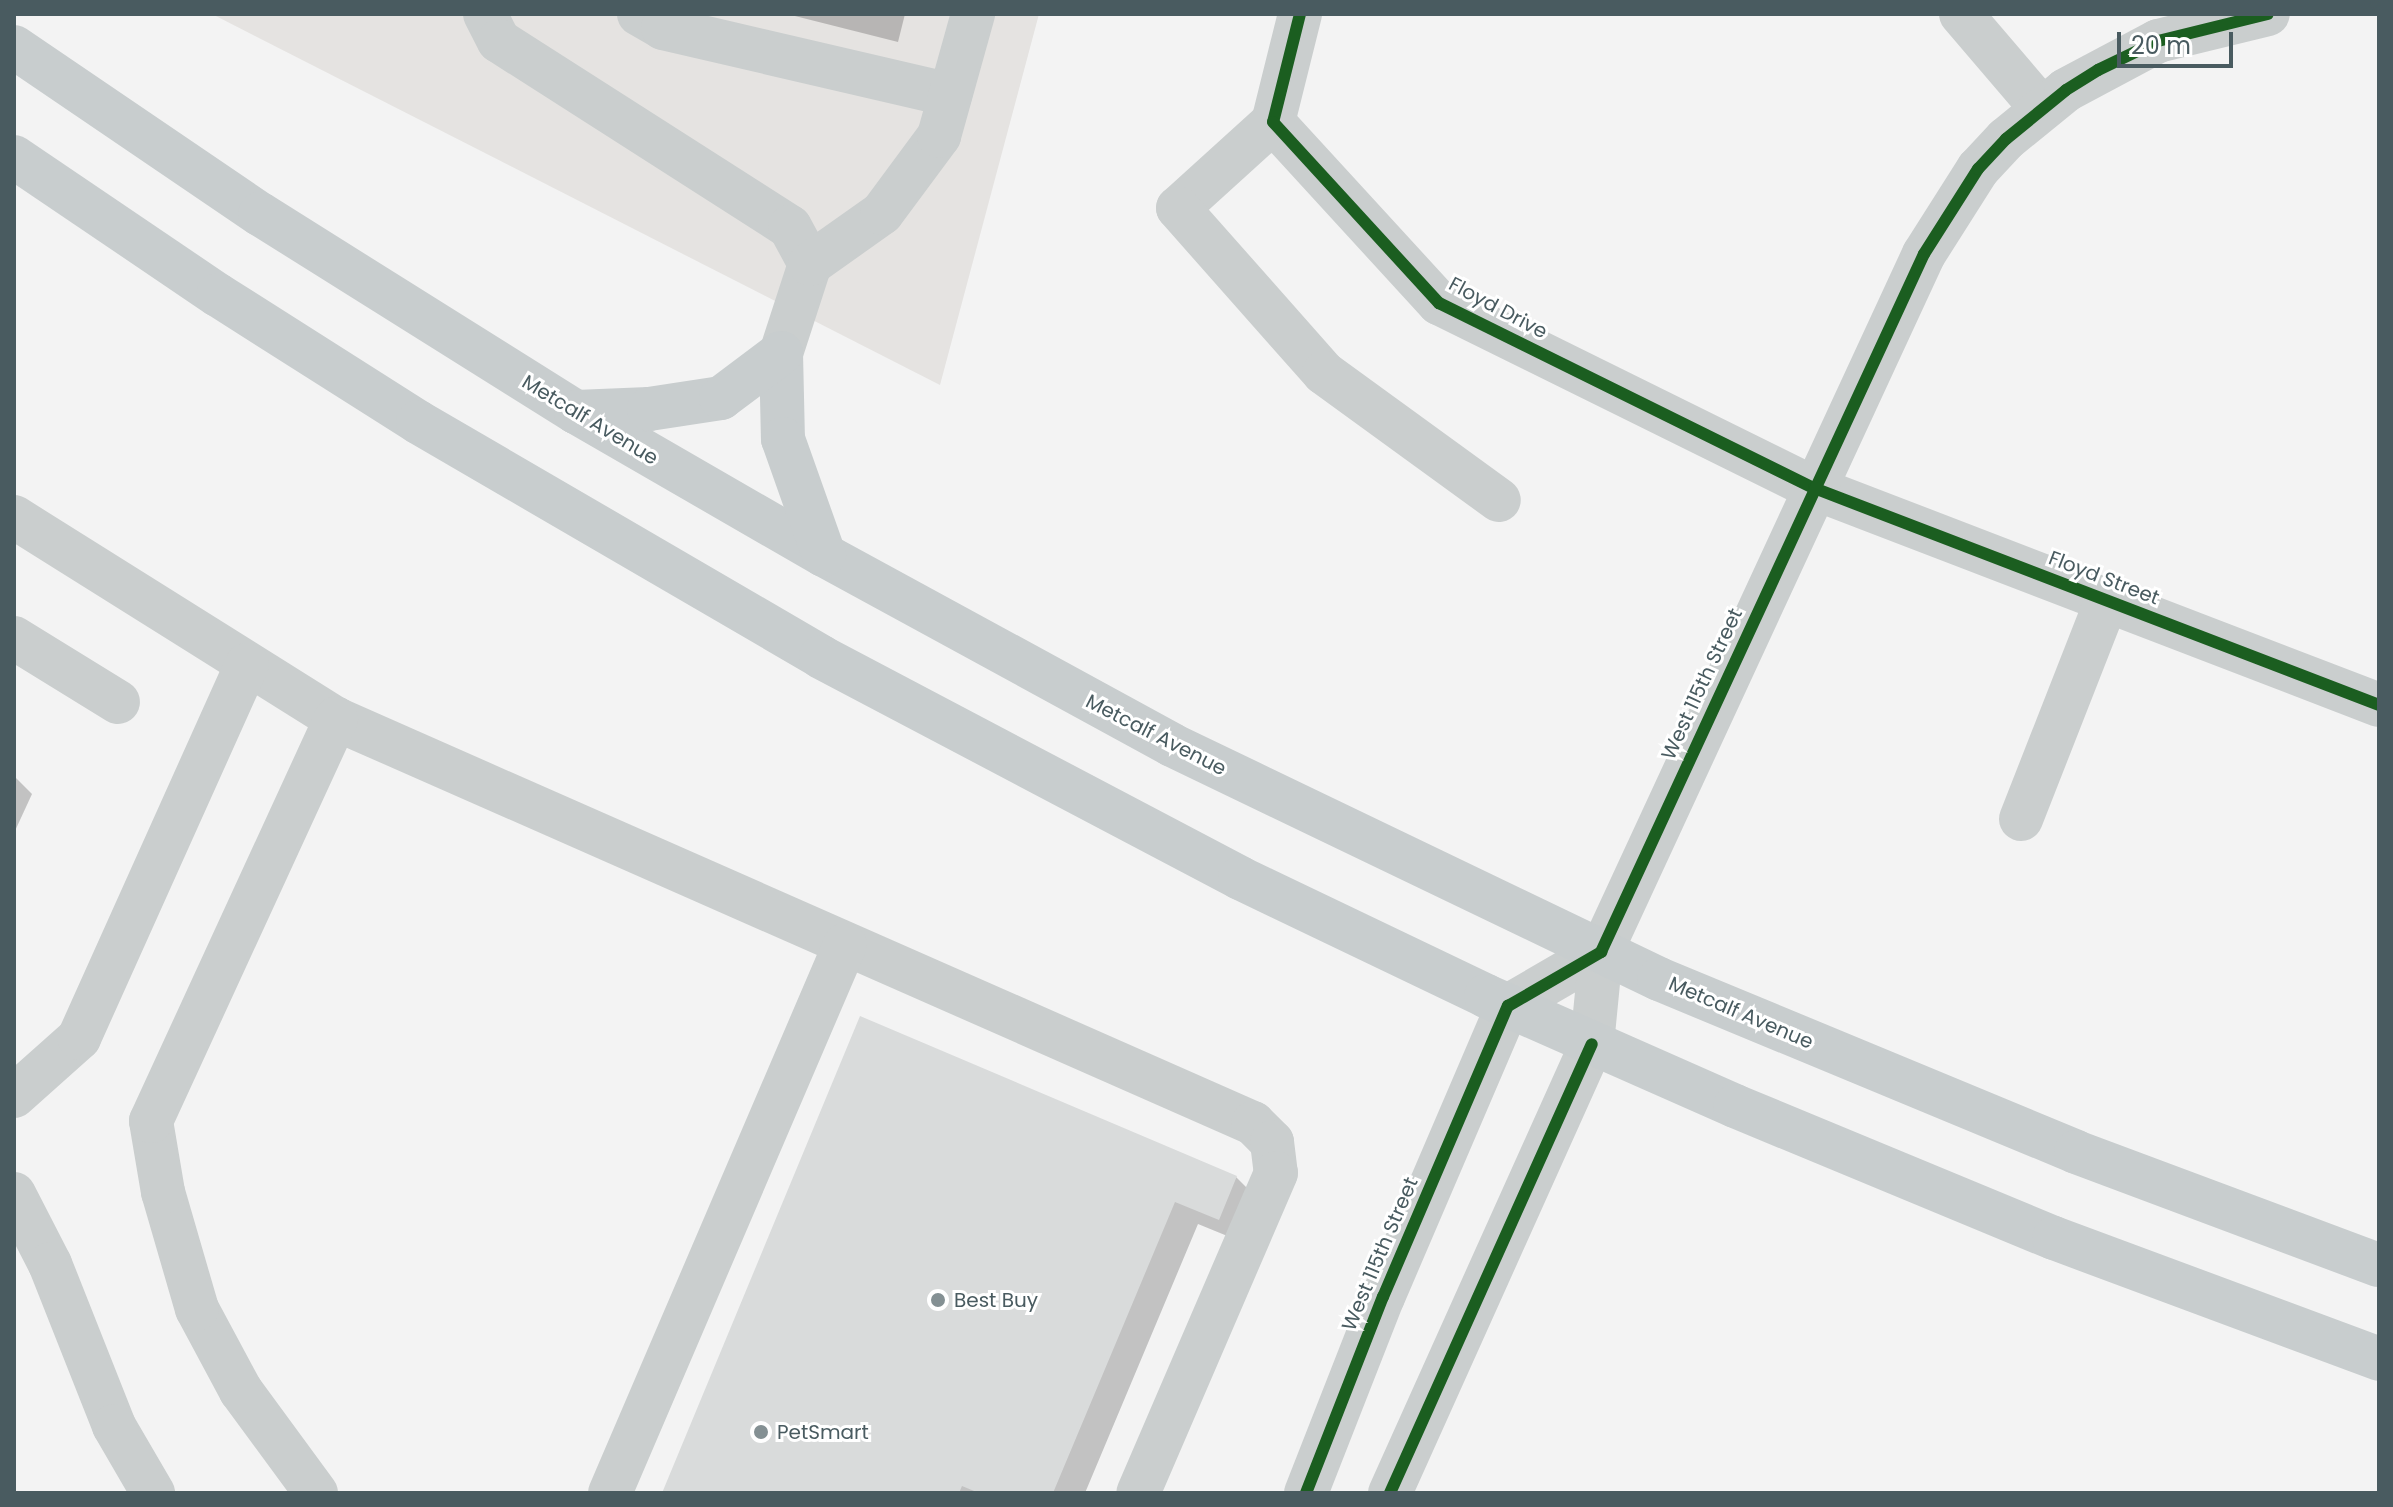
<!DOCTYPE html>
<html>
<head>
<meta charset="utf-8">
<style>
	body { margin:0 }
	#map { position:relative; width:2393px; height:1507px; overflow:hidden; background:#f3f3f3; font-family:Poppins,sans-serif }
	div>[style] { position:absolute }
	.commercial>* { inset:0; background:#e5e3e1 }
	.shadow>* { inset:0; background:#0003 }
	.building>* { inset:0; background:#d9dbdb }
	.minor>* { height:44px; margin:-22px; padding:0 22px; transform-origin:22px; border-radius:22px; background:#cacece }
	.major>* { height:44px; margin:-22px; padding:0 22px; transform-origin:22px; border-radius:22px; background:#c8cdce }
	.cycleway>* { height:12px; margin:-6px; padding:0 6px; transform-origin:6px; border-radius:6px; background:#1b5e20 }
	.dots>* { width:22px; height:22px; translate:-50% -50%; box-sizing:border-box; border:4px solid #fff; border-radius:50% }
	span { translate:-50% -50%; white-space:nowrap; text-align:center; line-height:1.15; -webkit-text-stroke:6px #fff; paint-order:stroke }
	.street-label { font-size:20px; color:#495b60 }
	.poi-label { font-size:20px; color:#495b60 }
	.left { translate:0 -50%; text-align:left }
	.frame { position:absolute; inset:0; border:16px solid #495b60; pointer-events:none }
	.scale { position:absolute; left:2117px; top:32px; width:116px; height:36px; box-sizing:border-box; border:4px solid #495b60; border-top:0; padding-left:10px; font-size:24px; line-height:28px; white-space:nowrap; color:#495b60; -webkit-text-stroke:6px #fff; paint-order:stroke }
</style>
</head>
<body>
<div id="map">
	<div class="commercial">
		<i style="clip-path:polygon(212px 14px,1039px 14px,940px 385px)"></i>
	</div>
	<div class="shadow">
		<i style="clip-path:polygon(787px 14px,905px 14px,898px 42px)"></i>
		<i style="clip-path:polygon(14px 776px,32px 794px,14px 833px)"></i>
		<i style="clip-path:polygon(861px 1019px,1236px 1177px,1259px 1200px,1242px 1242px,1198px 1224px,1085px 1493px,665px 1493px)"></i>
	</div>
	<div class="building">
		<i style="clip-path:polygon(860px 1016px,1237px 1176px,1219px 1220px,1175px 1202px,1053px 1493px,979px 1493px,962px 1486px,959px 1493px,662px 1493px)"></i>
	</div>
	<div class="minor">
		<i style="left:485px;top:14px;width:30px;rotate:63deg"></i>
		<i style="left:499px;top:41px;width:345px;rotate:32.6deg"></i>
		<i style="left:790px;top:227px;width:42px;rotate:61.6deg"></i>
		<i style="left:810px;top:264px;width:94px;rotate:108deg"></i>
		<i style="left:639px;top:14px;width:28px;rotate:30deg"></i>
		<i style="left:663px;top:28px;width:295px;rotate:13.1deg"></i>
		<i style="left:1300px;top:14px;width:111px;rotate:104deg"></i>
		<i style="left:1273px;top:122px;width:246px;rotate:47.5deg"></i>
		<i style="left:1439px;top:303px;width:418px;rotate:26.3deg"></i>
		<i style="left:1814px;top:488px;width:605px;rotate:21.01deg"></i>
		<i style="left:1961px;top:14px;width:125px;rotate:49.5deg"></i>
		<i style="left:1273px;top:122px;width:128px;rotate:137.8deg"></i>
		<i style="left:1178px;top:208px;width:220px;rotate:48.5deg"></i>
		<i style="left:1324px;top:373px;width:216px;rotate:36deg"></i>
		<i style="left:810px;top:264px;width:88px;rotate:-35.3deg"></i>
		<i style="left:882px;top:213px;width:96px;rotate:-53.5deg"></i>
		<i style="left:939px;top:136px;width:127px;rotate:-74.4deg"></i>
		<i style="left:14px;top:517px;width:380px;rotate:32.1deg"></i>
		<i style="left:336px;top:719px;width:1002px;rotate:23.78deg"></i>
		<i style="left:1253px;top:1123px;width:27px;rotate:45deg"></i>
		<i style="left:1272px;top:1142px;width:31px;rotate:83deg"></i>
		<i style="left:1276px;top:1173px;width:348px;rotate:113.3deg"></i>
		<i style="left:14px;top:638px;width:122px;rotate:31.6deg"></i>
		<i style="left:2021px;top:819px;width:235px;rotate:-68.6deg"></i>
		<i style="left:14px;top:1096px;width:87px;rotate:-41.7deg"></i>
		<i style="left:79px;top:1038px;width:409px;rotate:-65.8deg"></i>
		<i style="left:14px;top:1194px;width:79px;rotate:62.8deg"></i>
		<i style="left:50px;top:1264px;width:174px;rotate:68.4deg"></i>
		<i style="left:114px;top:1426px;width:78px;rotate:59.8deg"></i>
		<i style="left:316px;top:1493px;width:127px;rotate:-126.3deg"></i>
		<i style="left:241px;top:1391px;width:93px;rotate:-118.2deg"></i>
		<i style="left:197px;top:1309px;width:122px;rotate:-106.2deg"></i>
		<i style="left:163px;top:1192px;width:72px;rotate:-99.6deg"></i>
		<i style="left:151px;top:1121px;width:443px;rotate:-65.3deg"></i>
		<i style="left:610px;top:1493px;width:596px;rotate:-66.79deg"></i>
		<i style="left:1306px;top:1493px;width:211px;rotate:-68.6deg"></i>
		<i style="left:1383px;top:1297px;width:317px;rotate:-66.8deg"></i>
		<i style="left:1508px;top:1006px;width:108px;rotate:-30.1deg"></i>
		<i style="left:1390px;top:1493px;width:492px;rotate:-65.8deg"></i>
		<i style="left:1592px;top:1044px;width:92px;rotate:-84.4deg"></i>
		<i style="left:1601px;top:952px;width:769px;rotate:-65.17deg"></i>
		<i style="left:1924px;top:254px;width:101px;rotate:-57.6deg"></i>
		<i style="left:1978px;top:169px;width:41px;rotate:-47deg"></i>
		<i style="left:2006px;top:139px;width:77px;rotate:-39.2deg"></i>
		<i style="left:2066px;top:90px;width:104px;rotate:-28deg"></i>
		<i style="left:2158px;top:41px;width:113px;rotate:-13.8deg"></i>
	</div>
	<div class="major">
		<i style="left:14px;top:47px;width:297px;rotate:34.2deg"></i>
		<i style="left:260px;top:214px;width:373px;rotate:32.1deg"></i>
		<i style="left:576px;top:412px;width:286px;rotate:30deg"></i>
		<i style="left:824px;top:555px;width:396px;rotate:28.6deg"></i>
		<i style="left:1172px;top:745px;width:540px;rotate:25.66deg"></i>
		<i style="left:1659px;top:979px;width:451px;rotate:22.5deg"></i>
		<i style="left:2076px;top:1152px;width:323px;rotate:20.5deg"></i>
		<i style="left:14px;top:157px;width:246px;rotate:34.1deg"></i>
		<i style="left:218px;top:295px;width:237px;rotate:32.4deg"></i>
		<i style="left:418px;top:422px;width:467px;rotate:30.2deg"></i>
		<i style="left:821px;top:657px;width:474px;rotate:27.8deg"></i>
		<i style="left:1240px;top:878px;width:273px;rotate:25.6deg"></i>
		<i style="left:1486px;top:996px;width:272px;rotate:23.8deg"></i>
		<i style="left:1735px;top:1106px;width:345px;rotate:22.5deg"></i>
		<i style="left:2054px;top:1238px;width:347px;rotate:20.4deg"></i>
		<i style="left:781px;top:353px;width:86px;rotate:88.7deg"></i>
		<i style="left:783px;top:439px;width:123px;rotate:70.5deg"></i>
		<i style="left:576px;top:412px;width:73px;rotate:-2.4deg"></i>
		<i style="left:649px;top:409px;width:73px;rotate:-8.7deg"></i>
		<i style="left:721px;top:398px;width:75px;rotate:-36.9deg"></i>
	</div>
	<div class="cycleway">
		<i style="left:1300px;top:14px;width:111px;rotate:104deg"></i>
		<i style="left:1273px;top:122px;width:246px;rotate:47.5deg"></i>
		<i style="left:1439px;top:303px;width:418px;rotate:26.3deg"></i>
		<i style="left:1814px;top:488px;width:605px;rotate:21.01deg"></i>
		<i style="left:1306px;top:1493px;width:211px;rotate:-68.6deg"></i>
		<i style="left:1383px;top:1297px;width:317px;rotate:-66.8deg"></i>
		<i style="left:1508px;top:1006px;width:108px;rotate:-30.1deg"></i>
		<i style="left:1601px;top:952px;width:769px;rotate:-65.17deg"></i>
		<i style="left:1924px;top:254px;width:101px;rotate:-57.6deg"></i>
		<i style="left:1978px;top:169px;width:41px;rotate:-47deg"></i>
		<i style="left:2006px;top:139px;width:77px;rotate:-39.2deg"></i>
		<i style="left:2066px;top:90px;width:38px;rotate:-32deg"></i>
		<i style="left:2098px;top:70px;width:67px;rotate:-25.8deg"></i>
		<i style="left:2158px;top:41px;width:113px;rotate:-13.8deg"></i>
		<i style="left:1390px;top:1493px;width:492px;rotate:-65.8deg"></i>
	</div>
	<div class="dots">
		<i style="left:938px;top:1300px;background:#849093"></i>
		<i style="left:761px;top:1432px;background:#849093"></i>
	</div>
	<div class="street-label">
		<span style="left:1498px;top:308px;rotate:28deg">Floyd Drive</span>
		<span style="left:590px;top:420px;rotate:31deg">Metcalf Avenue</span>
		<span style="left:2104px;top:578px;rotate:21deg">Floyd Street</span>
		<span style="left:1702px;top:684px;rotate:-65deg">West 115th Street</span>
		<span style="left:1156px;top:735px;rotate:27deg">Metcalf Avenue</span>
		<span style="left:1741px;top:1013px;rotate:23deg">Metcalf Avenue</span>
		<span style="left:1380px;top:1254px;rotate:-67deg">West 115th Street</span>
	</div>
	<div class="poi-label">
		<span class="left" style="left:954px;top:1300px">Best Buy</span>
		<span class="left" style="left:777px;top:1432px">PetSmart</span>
	</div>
	<div class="frame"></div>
	<div class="scale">20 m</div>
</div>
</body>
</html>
